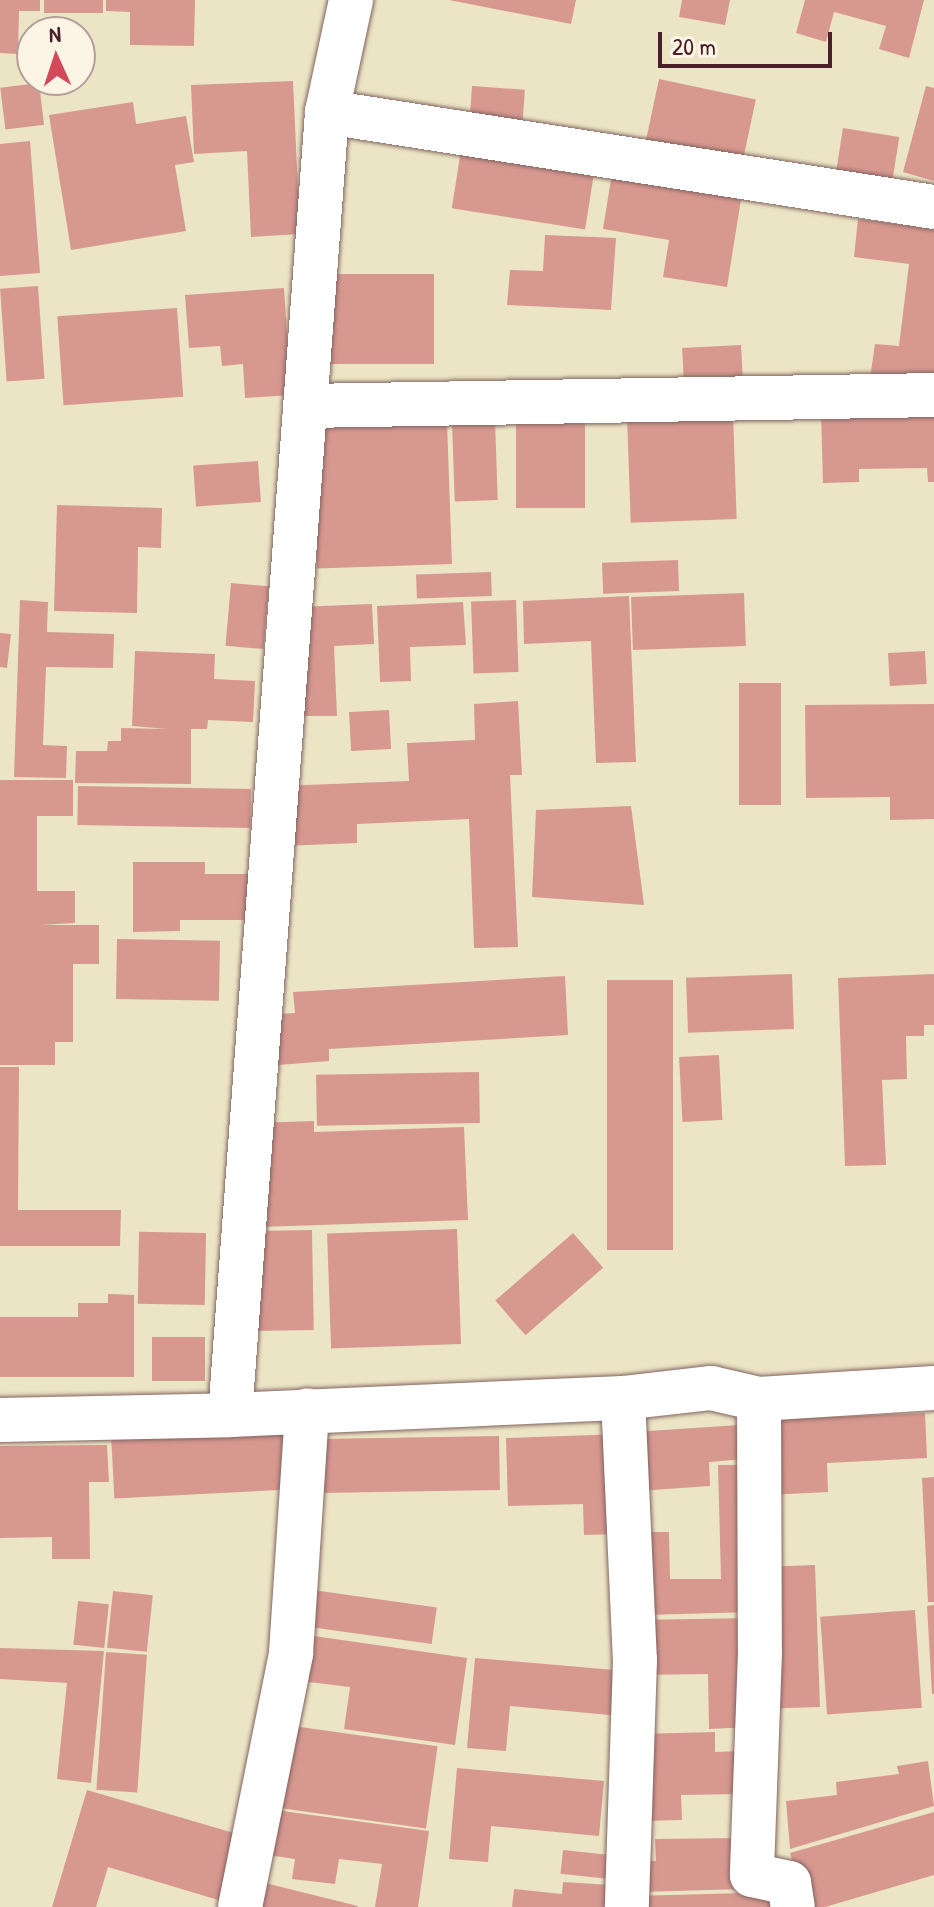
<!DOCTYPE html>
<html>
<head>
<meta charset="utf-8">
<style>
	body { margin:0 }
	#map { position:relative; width:934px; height:1907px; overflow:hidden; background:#ece5c5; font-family:"Patrick Hand",sans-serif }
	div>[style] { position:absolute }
	.building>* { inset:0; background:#d79890; transform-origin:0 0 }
	.roads { filter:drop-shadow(0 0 2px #836461) drop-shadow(0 0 2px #836461) }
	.street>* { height:44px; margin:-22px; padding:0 22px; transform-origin:22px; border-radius:22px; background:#fff }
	span { translate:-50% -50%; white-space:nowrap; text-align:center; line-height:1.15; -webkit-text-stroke:7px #fcf5e5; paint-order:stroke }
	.north { position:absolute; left:16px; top:16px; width:80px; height:80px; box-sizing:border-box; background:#fcf5e5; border:2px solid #b59f9b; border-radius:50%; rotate:357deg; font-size:22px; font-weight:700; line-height:32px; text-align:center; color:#4a1f2b }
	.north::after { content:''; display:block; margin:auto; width:28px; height:36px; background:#d1495b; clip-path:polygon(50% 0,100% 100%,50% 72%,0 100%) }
	.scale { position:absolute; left:658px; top:32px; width:174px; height:36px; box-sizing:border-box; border:4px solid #4a1f2b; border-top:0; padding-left:10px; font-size:24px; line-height:28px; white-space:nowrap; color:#4a1f2b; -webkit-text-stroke:6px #fcf5e5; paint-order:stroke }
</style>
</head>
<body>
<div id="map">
	<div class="building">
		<i style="clip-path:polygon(0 0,40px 0,40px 11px,19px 11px,18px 54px,0 53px)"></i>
		<i style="left:44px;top:0;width:59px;height:13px"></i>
		<i style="clip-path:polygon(106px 0,195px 0,194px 46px,130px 45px,130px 12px,106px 11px)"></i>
		<i style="clip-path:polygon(449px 0,576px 0,571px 24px)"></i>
		<i style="clip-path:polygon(682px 0,730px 0,725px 25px,679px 17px)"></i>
		<i style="clip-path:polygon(805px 0,924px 0,909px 58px,879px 49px,886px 26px,834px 12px,826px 42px,796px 33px)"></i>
		<i style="left:659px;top:79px;width:99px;height:73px;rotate:12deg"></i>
		<i style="clip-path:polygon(293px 81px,300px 234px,251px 237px,247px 151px,194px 154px,191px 85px)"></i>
		<i style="left:39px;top:83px;width:42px;height:39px;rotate:83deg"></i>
		<i style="left:472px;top:86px;width:53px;height:44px;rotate:4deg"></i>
		<i style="clip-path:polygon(926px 86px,934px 88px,934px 181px,903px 172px)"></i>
		<i style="clip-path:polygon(133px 102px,136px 124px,186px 116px,194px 162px,175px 165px,186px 231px,71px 250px,49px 115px)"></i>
		<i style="left:843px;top:128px;width:57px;height:50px;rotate:9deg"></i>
		<i style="clip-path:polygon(30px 141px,40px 273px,0 276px,0 144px)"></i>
		<i style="left:461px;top:150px;width:135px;height:59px;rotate:9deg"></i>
		<i style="clip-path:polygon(612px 173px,742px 193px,727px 287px,663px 277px,669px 240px,603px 229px)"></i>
		<i style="clip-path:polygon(858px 219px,934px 229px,934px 382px,870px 378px,875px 344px,899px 346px,909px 264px,854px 257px)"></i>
		<i style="clip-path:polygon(545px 235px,616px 238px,611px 310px,507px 305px,510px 270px,543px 271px)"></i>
		<i style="left:321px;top:274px;width:113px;height:90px"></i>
		<i style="left:38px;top:286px;width:93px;height:38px;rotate:86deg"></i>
		<i style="clip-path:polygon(284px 288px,291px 395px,245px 398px,243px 364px,222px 366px,220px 346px,189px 348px,185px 295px)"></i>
		<i style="left:177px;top:308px;width:89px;height:120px;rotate:86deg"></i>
		<i style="left:741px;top:345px;width:33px;height:59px;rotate:87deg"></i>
		<i style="clip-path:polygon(934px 411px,934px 482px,928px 482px,927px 468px,859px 469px,859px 482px,823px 483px,821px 414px)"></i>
		<i style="left:733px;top:414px;width:105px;height:106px;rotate:88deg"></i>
		<i style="left:495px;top:421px;width:79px;height:43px;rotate:88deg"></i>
		<i style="left:516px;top:421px;width:69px;height:87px"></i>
		<i style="left:447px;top:422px;width:142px;height:135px;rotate:88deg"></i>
		<i style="left:258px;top:461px;width:41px;height:65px;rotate:86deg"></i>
		<i style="clip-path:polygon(57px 505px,162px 508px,161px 548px,138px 547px,137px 613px,54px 611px)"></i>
		<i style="left:678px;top:560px;width:31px;height:76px;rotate:88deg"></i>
		<i style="left:491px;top:572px;width:24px;height:75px;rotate:88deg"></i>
		<i style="left:231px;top:583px;width:38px;height:63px;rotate:5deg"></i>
		<i style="left:744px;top:593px;width:53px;height:113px;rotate:88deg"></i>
		<i style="clip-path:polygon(629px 596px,636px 762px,596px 763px,591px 641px,524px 644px,523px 601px)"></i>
		<i style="clip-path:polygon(20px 600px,48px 602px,47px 632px,114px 634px,113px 668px,46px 667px,43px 745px,67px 746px,66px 778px,14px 777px)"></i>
		<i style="left:516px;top:600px;width:72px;height:45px;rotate:88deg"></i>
		<i style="clip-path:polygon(463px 602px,466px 645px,410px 647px,411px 681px,380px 682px,377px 606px)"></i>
		<i style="clip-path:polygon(372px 604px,374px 644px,334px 646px,337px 716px,301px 716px,297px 607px)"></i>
		<i style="clip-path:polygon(0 633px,11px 634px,7px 668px,0 667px)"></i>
		<i style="clip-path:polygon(135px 651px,215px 654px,214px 679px,255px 681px,253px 722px,208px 720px,207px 729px,191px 729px,191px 784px,75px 783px,76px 751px,107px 751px,108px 741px,121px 741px,121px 728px,167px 729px,132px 726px)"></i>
		<i style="left:925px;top:651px;width:33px;height:37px;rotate:87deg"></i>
		<i style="left:739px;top:683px;width:42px;height:122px"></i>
		<i style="clip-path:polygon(518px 701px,522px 775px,510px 775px,518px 947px,474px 948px,469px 819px,357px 824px,357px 843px,283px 846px,280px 786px,409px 781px,407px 743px,475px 740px,474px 704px)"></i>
		<i style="clip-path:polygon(934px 704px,934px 819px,890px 820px,890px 797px,806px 798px,805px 705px)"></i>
		<i style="left:389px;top:710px;width:39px;height:40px;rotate:87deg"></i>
		<i style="clip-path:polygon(0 780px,73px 780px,73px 816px,37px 816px,37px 891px,75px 891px,75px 923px,41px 925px,99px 925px,99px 964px,73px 964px,73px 1042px,55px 1042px,55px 1065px,0 1065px)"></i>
		<i style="left:78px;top:786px;width:173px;height:39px;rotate:1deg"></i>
		<i style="clip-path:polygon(631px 806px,644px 905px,532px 897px,536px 810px)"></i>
		<i style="clip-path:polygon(133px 862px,205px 862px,205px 874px,249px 874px,249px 920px,180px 920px,180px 931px,133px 932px)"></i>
		<i style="left:117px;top:939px;width:103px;height:60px;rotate:1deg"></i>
		<i style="left:792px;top:974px;width:55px;height:106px;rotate:88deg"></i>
		<i style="clip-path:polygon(934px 974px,934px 1025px,924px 1025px,924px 1036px,906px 1036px,907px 1079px,882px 1080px,886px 1165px,845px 1166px,838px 978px)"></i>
		<i style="clip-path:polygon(565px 976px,568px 1035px,329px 1049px,329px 1061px,266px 1066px,262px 1015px,295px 1013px,293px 992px)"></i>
		<i style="left:607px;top:980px;width:66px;height:270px"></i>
		<i style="left:719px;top:1055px;width:65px;height:40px;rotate:87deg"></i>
		<i style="clip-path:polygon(0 1067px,19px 1067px,18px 1210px,121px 1210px,120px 1246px,0 1246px)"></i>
		<i style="left:479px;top:1072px;width:51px;height:163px;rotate:89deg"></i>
		<i style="clip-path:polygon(314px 1121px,314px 1132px,464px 1127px,468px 1220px,260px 1227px,256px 1123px)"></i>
		<i style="left:457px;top:1229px;width:115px;height:130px;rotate:88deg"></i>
		<i style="left:312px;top:1230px;width:100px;height:64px;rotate:89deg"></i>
		<i style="left:206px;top:1233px;width:72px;height:67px;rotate:91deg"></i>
		<i style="left:573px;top:1233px;width:46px;height:103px;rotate:49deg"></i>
		<i style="clip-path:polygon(108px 1294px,134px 1295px,134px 1377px,0 1377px,0 1317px,78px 1317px,78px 1303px,108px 1303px)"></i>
		<i style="left:152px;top:1337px;width:53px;height:44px"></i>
		<i style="clip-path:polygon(925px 1413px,927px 1458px,827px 1463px,828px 1492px,768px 1495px,765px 1420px)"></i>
		<i style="clip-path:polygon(754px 1424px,756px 1458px,709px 1462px,710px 1486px,638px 1491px,634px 1432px)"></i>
		<i style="left:296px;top:1429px;width:60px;height:185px;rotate:87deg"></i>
		<i style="clip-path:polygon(621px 1434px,623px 1534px,584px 1535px,583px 1504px,508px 1506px,506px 1438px)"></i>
		<i style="left:499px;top:1436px;width:54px;height:179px;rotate:89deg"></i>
		<i style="clip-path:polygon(107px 1445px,109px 1482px,89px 1482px,90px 1559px,52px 1559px,52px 1537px,0 1538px,0 1446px)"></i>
		<i style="clip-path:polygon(718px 1465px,751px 1465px,754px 1612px,644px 1615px,642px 1532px,669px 1532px,670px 1579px,721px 1579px)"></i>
		<i style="clip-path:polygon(934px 1477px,934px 1602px,928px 1602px,922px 1478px)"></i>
		<i style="left:815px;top:1565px;width:142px;height:49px;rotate:88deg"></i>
		<i style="left:313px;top:1590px;width:125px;height:37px;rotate:8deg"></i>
		<i style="left:113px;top:1591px;width:40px;height:57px;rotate:6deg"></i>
		<i style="left:78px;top:1601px;width:31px;height:44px;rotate:6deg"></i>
		<i style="clip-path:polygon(934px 1605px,934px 1694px,932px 1694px,927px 1606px)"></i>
		<i style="left:915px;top:1610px;width:98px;height:95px;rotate:86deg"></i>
		<i style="clip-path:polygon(751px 1618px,753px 1727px,709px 1729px,708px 1674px,637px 1675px,636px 1620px)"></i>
		<i style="clip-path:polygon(300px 1634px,467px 1658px,455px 1745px,344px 1729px,350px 1687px,293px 1680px)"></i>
		<i style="clip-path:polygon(0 1648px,104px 1651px,91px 1783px,57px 1779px,67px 1683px,0 1679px)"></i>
		<i style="left:106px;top:1652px;width:41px;height:138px;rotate:4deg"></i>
		<i style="clip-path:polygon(475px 1658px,626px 1671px,621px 1716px,510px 1706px,506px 1751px,467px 1748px)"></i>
		<i style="left:293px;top:1726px;width:146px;height:83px;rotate:8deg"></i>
		<i style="clip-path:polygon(715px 1732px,715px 1752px,740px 1751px,741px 1794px,681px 1795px,682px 1820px,640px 1821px,638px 1734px)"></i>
		<i style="clip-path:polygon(928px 1761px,934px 1806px,790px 1849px,786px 1801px,837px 1795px,836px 1782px,899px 1774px,897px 1766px)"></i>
		<i style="clip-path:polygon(457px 1768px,604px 1781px,599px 1836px,491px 1826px,488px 1862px,449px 1859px)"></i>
		<i style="clip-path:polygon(87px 1790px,244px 1836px,225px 1902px,108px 1867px,96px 1907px,52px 1907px)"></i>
		<i style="clip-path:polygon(275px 1810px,429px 1831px,418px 1907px,375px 1907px,382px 1864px,339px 1859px,335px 1884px,292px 1879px,295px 1859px,268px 1855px)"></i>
		<i style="clip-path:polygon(934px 1812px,934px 1875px,825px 1907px,806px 1907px,790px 1853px)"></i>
		<i style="clip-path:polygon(743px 1838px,744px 1889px,638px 1892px,637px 1861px,656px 1861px,655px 1839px)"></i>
		<i style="left:563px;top:1850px;width:61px;height:24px;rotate:6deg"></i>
		<i style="clip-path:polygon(563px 1882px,611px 1885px,609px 1907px,512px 1907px,514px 1889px,562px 1894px)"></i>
		<i style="clip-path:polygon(265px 1883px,358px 1906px,357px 1907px,260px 1907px)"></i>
		<i style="clip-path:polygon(782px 1892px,782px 1907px,634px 1907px,633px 1896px)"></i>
	</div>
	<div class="roads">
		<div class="street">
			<i style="left:327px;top:112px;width:614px;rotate:8.9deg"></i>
			<i style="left:306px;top:406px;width:628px;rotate:-1deg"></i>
			<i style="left:623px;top:1398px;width:262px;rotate:87.4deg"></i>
			<i style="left:635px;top:1660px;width:247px;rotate:91.9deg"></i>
			<i style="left:759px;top:1399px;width:253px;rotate:89.8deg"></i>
			<i style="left:760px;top:1652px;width:223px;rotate:92.1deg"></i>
			<i style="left:752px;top:1875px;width:38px;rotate:12deg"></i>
			<i style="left:789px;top:1883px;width:24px;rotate:81deg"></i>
			<i style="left:230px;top:1415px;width:1307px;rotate:-85.74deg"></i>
			<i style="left:327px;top:112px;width:115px;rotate:-77.9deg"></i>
			<i style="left:0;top:1420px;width:230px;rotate:-1.2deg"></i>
			<i style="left:230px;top:1415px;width:393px;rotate:-2.5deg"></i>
			<i style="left:623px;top:1398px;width:89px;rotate:-6.5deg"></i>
			<i style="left:711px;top:1388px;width:49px;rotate:12.9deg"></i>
			<i style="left:759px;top:1399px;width:175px;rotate:-3.6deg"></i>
			<i style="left:240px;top:1907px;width:259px;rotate:-78.6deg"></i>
			<i style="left:291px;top:1653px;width:243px;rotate:-86.2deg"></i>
		</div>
	</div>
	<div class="north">N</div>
	<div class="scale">20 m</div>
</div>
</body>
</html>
